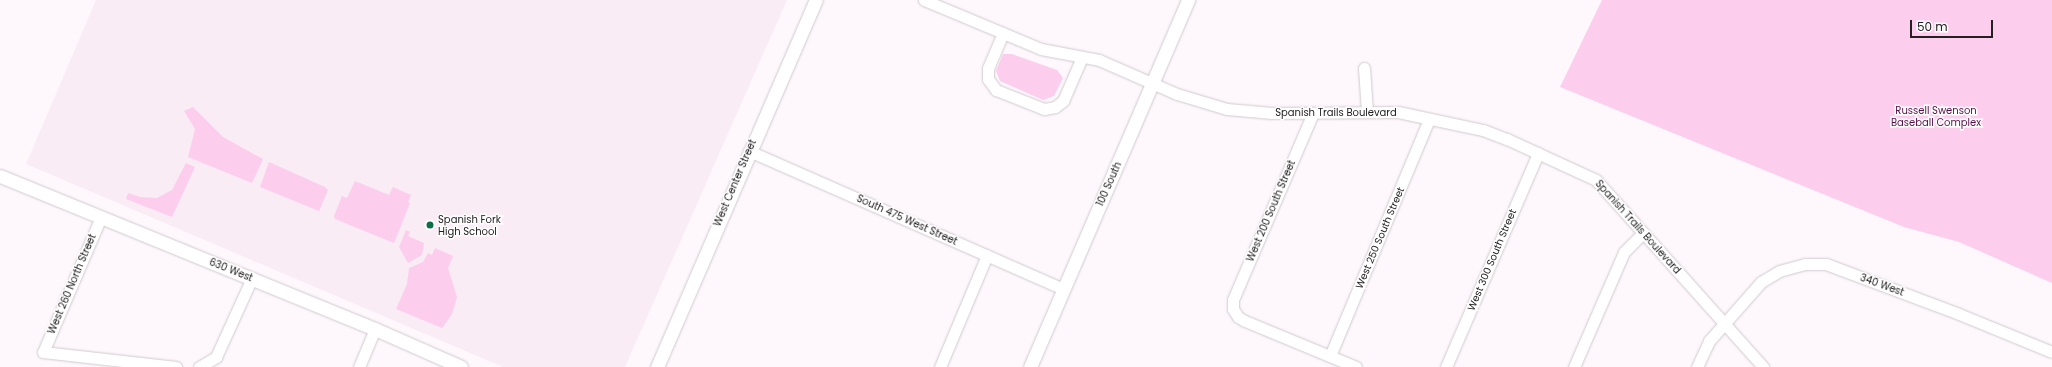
<!DOCTYPE html>
<html>
<head>
<meta charset="utf-8">
<style>
	body { margin:0 }
	#map { position:relative; width:2052px; height:367px; overflow:hidden; background:#fef8fc; font-family:Poppins,sans-serif }
	div>[style] { position:absolute }
	.built>* { inset:0; background:#faecf5 }
	.green>* { inset:0; background:#fdcdee }
	.roads { filter:drop-shadow(0 0 1px #d0cace) drop-shadow(0 0 1px #d0cace) }
	.minor>* { height:11px; margin:-5.5px; padding:0 5.5px; transform-origin:5.5px; border-radius:5.5px; background:#fff }
	.tertiary>* { height:13px; margin:-6.5px; padding:0 6.5px; transform-origin:6.5px; border-radius:6.5px; background:#fff }
	.dots>* { width:11px; height:11px; translate:-50% -50%; box-sizing:border-box; border:2px solid #fff; border-radius:50% }
	span { translate:-50% -50%; white-space:nowrap; text-align:center; line-height:1.15; -webkit-text-stroke:3px #fff; paint-order:stroke }
	.park-label { font-size:10px; color:#551047 }
	.street-label { font-size:10px; color:#232022 }
	.poi-label { font-size:10px; color:#232022 }
	.left { translate:0 -50%; text-align:left }
	.scale { position:absolute; left:1910px; top:20px; width:83px; height:18px; box-sizing:border-box; border:2px solid #232022; border-top:0; padding-left:5px; font-size:12px; line-height:14px; white-space:nowrap; color:#232022; -webkit-text-stroke:3px #fff; paint-order:stroke }
</style>
</head>
<body>
<div id="map">
	<div class="built">
		<i style="clip-path:polygon(96px 0,787px 0,625px 367px,503px 367px,26px 164px)"></i>
	</div>
	<div class="green">
		<i style="clip-path:polygon(1602px 0,2052px 0,2052px 283px,1959px 242px,1904px 227px,1560px 87px)"></i>
		<i style="clip-path:polygon(1003px 54px,1012px 54px,1057px 70px,1063px 78px,1054px 96px,1043px 100px,1000px 81px,996px 71px)"></i>
		<i style="clip-path:polygon(193px 107px,223px 137px,263px 159px,252px 183px,188px 157px,195px 129px,184px 111px)"></i>
		<i style="clip-path:polygon(269px 162px,325px 187px,328px 190px,319px 211px,260px 187px)"></i>
		<i style="clip-path:polygon(186px 163px,195px 167px,172px 217px,126px 199px,128px 193px,140px 197px,157px 198px,172px 190px)"></i>
		<i style="clip-path:polygon(355px 181px,389px 195px,393px 187px,411px 195px,408px 202px,410px 203px,394px 243px,335px 219px,334px 216px,342px 196px,347px 198px)"></i>
		<i style="clip-path:polygon(406px 230px,410px 232px,408px 236px,424px 243px,422px 255px,408px 263px,399px 247px)"></i>
		<i style="clip-path:polygon(435px 248px,453px 256px,448px 268px,457px 297px,452px 314px,442px 328px,396px 309px,407px 284px,409px 268px,423px 262px,428px 253px,432px 255px)"></i>
	</div>
	<div class="roads">
		<div class="minor">
			<i style="left:924px;top:0;width:127px;rotate:22.7deg"></i>
			<i style="left:1041px;top:49px;width:59px;rotate:10.7deg"></i>
			<i style="left:1099px;top:60px;width:85px;rotate:23.6deg"></i>
			<i style="left:1177px;top:94px;width:52px;rotate:16.7deg"></i>
			<i style="left:1227px;top:109px;width:45px;rotate:5.1deg"></i>
			<i style="left:1272px;top:113px;width:126px;rotate:-0.5deg"></i>
			<i style="left:1398px;top:112px;width:87px;rotate:12deg"></i>
			<i style="left:1483px;top:130px;width:26px;rotate:21deg"></i>
			<i style="left:1507px;top:139px;width:98px;rotate:24.7deg"></i>
			<i style="left:1596px;top:180px;width:251px;rotate:48.2deg"></i>
			<i style="left:1003px;top:33px;width:38px;rotate:113deg"></i>
			<i style="left:988px;top:68px;width:11px;rotate:90deg"></i>
			<i style="left:988px;top:79px;width:14px;rotate:54deg"></i>
			<i style="left:996px;top:90px;width:52px;rotate:21.6deg"></i>
			<i style="left:1044px;top:109px;width:11px;rotate:-10deg"></i>
			<i style="left:1055px;top:107px;width:10px;rotate:-37deg"></i>
			<i style="left:1063px;top:101px;width:48px;rotate:-66.6deg"></i>
			<i style="left:1364px;top:68px;width:44px;rotate:86.1deg"></i>
			<i style="left:1313px;top:113px;width:203px;rotate:113.2deg"></i>
			<i style="left:1233px;top:300px;width:9px;rotate:90deg"></i>
			<i style="left:1233px;top:309px;width:9px;rotate:58deg"></i>
			<i style="left:1238px;top:317px;width:8px;rotate:30deg"></i>
			<i style="left:1245px;top:321px;width:120px;rotate:22.5deg"></i>
			<i style="left:749px;top:151px;width:344px;rotate:23.7deg"></i>
			<i style="left:101px;top:217px;width:147px;rotate:113.2deg"></i>
			<i style="left:43px;top:352px;width:134px;rotate:6.4deg"></i>
			<i style="left:1330px;top:356px;width:257px;rotate:-67.3deg"></i>
			<i style="left:199px;top:367px;width:20px;rotate:-30deg"></i>
			<i style="left:216px;top:357px;width:87px;rotate:-65.5deg"></i>
			<i style="left:359px;top:367px;width:41px;rotate:-67.2deg"></i>
			<i style="left:940px;top:367px;width:121px;rotate:-67.2deg"></i>
			<i style="left:1446px;top:367px;width:233px;rotate:-66.7deg"></i>
			<i style="left:1574px;top:367px;width:125px;rotate:-66.5deg"></i>
			<i style="left:1624px;top:252px;width:27px;rotate:-45deg"></i>
			<i style="left:1697px;top:367px;width:29px;rotate:-65deg"></i>
			<i style="left:1709px;top:341px;width:79px;rotate:-48.6deg"></i>
			<i style="left:1761px;top:282px;width:21px;rotate:-31deg"></i>
			<i style="left:1779px;top:271px;width:27px;rotate:-15deg"></i>
			<i style="left:1805px;top:264px;width:21px"></i>
			<i style="left:1826px;top:264px;width:142px;rotate:20.6deg"></i>
			<i style="left:1959px;top:314px;width:100px;rotate:22.2deg"></i>
		</div>
		<div class="tertiary">
			<i style="left:0;top:176px;width:405px;rotate:22.2deg"></i>
			<i style="left:375px;top:329px;width:94px;rotate:23.8deg"></i>
			<i style="left:657px;top:367px;width:400px;rotate:-66.6deg"></i>
			<i style="left:1030px;top:367px;width:400px;rotate:-66.7deg"></i>
		</div>
	</div>
	<div class="dots">
		<i style="left:430px;top:225px;background:#0c6e44"></i>
	</div>
	<div class="park-label">
		<span style="left:1936px;top:116px">Russell Swenson<br>Baseball Complex</span>
	</div>
	<div class="street-label">
		<span style="left:1336px;top:113px">Spanish Trails Boulevard</span>
		<span style="left:735px;top:183px;rotate:-67deg">West Center Street</span>
		<span style="left:1109px;top:184px;rotate:-66deg">100 South</span>
		<span style="left:1271px;top:211px;rotate:-67deg">West 200 South Street</span>
		<span style="left:907px;top:220px;rotate:24deg">South 475 West Street</span>
		<span style="left:1638px;top:227px;rotate:48deg">Spanish Trails Boulevard</span>
		<span style="left:1380px;top:238px;rotate:-67deg">West 250 South Street</span>
		<span style="left:1492px;top:260px;rotate:-67deg">West 300 South Street</span>
		<span style="left:231px;top:270px;rotate:22deg">630 West</span>
		<span style="left:72px;top:284px;rotate:-67deg">West 260 North Street</span>
		<span style="left:1882px;top:285px;rotate:20deg">340 West</span>
	</div>
	<div class="poi-label">
		<span class="left" style="left:438px;top:225px">Spanish Fork<br>High School</span>
	</div>
	<div class="scale">50 m</div>
</div>
</body>
</html>
